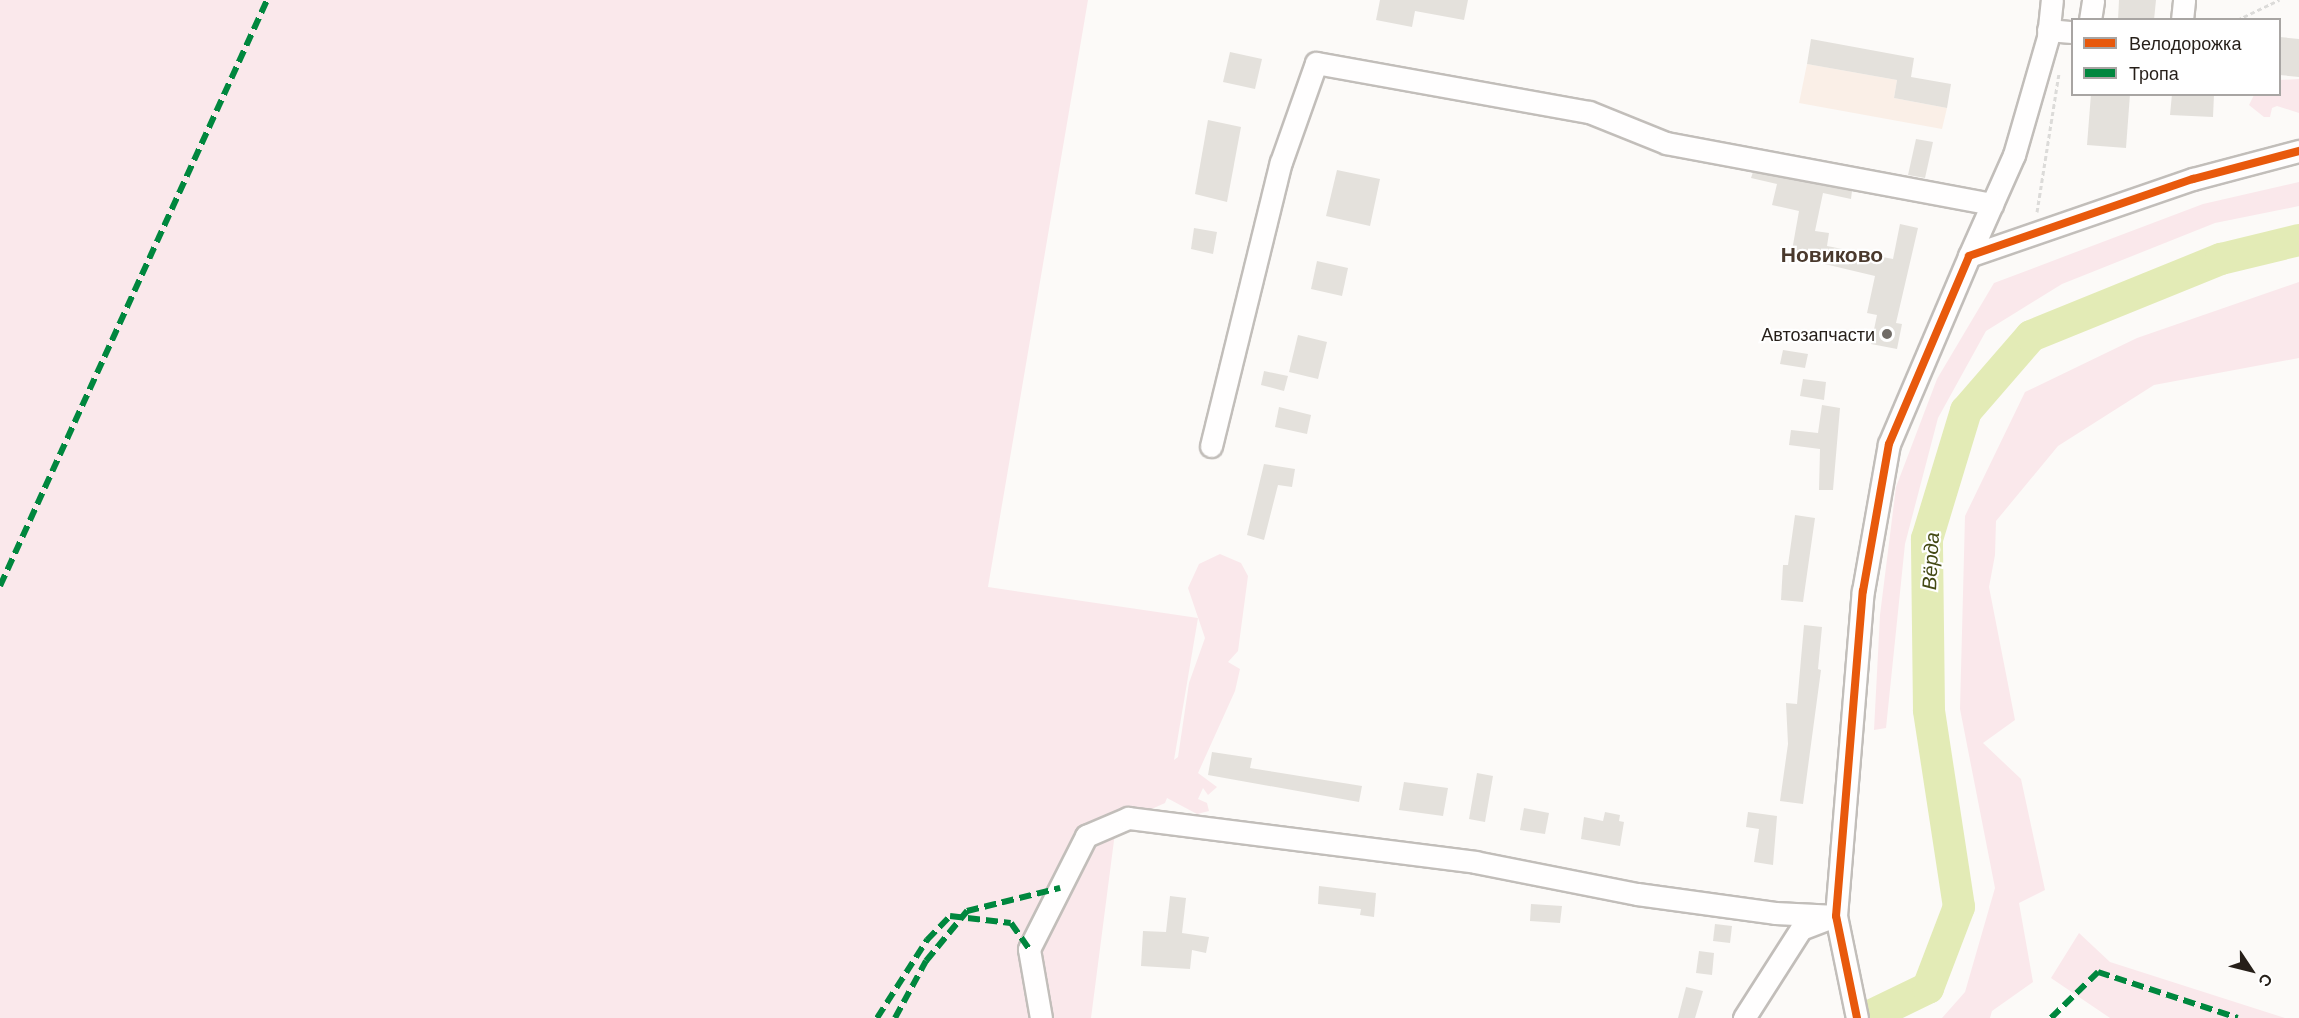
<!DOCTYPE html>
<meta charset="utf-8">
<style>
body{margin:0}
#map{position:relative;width:2299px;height:1018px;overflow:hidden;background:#fcfaf8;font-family:Barlow,sans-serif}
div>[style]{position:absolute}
.built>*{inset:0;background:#faefe7}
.green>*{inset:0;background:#fae8eb}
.river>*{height:32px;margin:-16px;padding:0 16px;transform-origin:16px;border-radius:16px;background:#e3ebb6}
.building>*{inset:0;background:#e4e1dc}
.path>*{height:3px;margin-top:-1.5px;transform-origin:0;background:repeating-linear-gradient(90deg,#dcdbd9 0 4.5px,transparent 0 7.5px)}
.roads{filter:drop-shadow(2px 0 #c2beba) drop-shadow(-2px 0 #c2beba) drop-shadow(0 2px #c2beba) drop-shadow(0 -2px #c2beba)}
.minor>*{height:21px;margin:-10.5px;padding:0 10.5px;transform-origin:10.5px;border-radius:10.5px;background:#fffefe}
.quiet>*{height:6px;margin-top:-3px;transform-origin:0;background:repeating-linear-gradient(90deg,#00873e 0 12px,transparent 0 18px)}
.cycleway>*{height:8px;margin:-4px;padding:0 4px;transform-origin:4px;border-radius:4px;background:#e8590c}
.dots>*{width:16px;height:16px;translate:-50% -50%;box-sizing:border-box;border:3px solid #fff;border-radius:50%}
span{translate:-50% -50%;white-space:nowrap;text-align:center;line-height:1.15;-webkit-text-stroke:4.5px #fff;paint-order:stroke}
.poi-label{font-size:18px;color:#261f19}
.right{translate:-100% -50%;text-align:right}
.water-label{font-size:20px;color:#434913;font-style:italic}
.quarter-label{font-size:21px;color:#4a392d;font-weight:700}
.legend{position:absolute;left:2071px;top:18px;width:210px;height:78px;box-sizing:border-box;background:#fff;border:2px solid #a8a5a3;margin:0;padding:8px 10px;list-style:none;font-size:18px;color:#261f19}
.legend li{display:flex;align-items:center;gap:12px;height:30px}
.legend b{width:30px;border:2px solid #a8a5a3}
.north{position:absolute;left:2221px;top:940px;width:60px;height:60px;-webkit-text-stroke:4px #fff;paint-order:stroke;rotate:125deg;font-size:16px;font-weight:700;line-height:24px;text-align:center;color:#261f19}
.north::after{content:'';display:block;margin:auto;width:21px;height:27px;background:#261f19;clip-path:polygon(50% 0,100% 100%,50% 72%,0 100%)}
</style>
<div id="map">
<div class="built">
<i style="clip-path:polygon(1807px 64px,1897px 80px,1894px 98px,1947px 108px,1942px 129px,1799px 103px)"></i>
</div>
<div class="green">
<i style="clip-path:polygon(0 0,1088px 0,988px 587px,1198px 618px,1174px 760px,1178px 757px,1189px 683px,1205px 638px,1188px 588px,1199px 564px,1220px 554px,1241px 563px,1248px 576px,1238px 651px,1228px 662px,1240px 669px,1235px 691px,1198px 773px,1217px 787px,1208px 795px,1203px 788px,1198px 799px,1207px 803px,1209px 811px,1197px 814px,1167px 798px,1165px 803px,1116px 825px,1091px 1018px,0 1018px)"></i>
<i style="clip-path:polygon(2299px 79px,2299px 113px,2277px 106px,2272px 108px,2270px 117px,2264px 117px,2249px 105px,2254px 95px,2280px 94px,2280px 80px)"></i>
<i style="clip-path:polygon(2299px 182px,2299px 206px,2215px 223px,2062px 284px,1986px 331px,1938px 418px,1905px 544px,1886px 728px,1874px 730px,1880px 615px,1896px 487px,1937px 379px,1994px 283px,2203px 204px)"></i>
<i style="clip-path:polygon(2299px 282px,2299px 358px,2154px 385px,2058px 446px,1996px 521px,1995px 555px,1989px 587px,2015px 720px,1983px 743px,2021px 779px,2045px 890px,2019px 903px,2033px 982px,1992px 1011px,1990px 1018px,1942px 1018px,1965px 992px,1995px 888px,1960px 709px,1965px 516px,2025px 392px,2137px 338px)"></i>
<i style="clip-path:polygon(2079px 933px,2110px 962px,2285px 1018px,2110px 1018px,2051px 978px)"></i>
</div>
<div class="river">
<i style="left:1866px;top:1018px;width:69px;rotate:-25.8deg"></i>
<i style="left:1928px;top:988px;width:87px;rotate:-69.1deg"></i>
<i style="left:1959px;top:907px;width:199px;rotate:-98.7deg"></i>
<i style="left:1929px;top:710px;width:171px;rotate:-90.7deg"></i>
<i style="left:1927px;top:539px;width:134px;rotate:-73.1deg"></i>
<i style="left:1966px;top:411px;width:99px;rotate:-49.1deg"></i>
<i style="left:2031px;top:336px;width:205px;rotate:-22.1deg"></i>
<i style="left:2221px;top:259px;width:80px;rotate:-13.7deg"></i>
</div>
<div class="building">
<i style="clip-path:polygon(1380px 0,1468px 0,1464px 20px,1415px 11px,1412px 27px,1376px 20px)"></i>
<i style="clip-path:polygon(2119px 0,2156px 0,2154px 20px,2118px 20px)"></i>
<i style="clip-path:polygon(2280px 37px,2299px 39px,2299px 77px,2280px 75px)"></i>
<i style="clip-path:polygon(1811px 39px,1914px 58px,1911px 77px,1951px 84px,1947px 108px,1894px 98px,1897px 80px,1807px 64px)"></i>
<i style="clip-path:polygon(1230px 52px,1262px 59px,1255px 89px,1223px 82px)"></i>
<i style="clip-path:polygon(2091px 94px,2130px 94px,2126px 148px,2087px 145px)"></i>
<i style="clip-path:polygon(2172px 94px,2214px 94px,2213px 117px,2170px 115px)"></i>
<i style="clip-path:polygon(1208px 120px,1241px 127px,1227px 202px,1195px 194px)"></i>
<i style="clip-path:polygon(1916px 139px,1933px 142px,1925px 178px,1908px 175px)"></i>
<i style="clip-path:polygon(1337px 170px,1380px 179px,1370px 226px,1326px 216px)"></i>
<i style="clip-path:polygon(1753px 172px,1852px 191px,1851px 199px,1823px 193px,1815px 231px,1829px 233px,1827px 246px,1893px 259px,1900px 224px,1918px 228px,1896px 323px,1902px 324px,1897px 349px,1871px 344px,1877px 315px,1867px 313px,1875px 276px,1791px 256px,1799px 211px,1772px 205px,1777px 184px,1751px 178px)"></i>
<i style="clip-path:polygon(1194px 228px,1217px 232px,1213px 254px,1191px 249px)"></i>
<i style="clip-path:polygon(1317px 261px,1348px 268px,1342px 296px,1311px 289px)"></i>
<i style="clip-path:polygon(1298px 335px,1327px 342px,1318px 379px,1289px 372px)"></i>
<i style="clip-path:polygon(1783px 350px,1808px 354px,1805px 368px,1780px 364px)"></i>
<i style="clip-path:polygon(1264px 371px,1288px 376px,1284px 391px,1261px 385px)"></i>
<i style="clip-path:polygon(1803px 379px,1826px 382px,1824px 400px,1800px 396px)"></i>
<i style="clip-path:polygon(1822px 405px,1840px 408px,1833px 490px,1819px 490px,1820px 449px,1789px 445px,1791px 430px,1818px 433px)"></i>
<i style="clip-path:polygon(1279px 407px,1311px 415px,1307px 434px,1275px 427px)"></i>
<i style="clip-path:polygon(1264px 464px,1295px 469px,1292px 487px,1278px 485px,1264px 540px,1247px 535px)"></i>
<i style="clip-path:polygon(1795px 515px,1815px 518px,1803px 602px,1781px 600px,1783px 565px,1788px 565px)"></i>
<i style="clip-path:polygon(1804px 625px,1822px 627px,1818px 669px,1821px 670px,1803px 804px,1780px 801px,1788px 744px,1786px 703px,1797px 704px)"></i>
<i style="clip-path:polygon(1212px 752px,1252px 758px,1250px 768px,1362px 786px,1359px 802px,1208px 775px)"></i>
<i style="clip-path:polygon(1477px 773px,1493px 776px,1485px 822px,1469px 819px)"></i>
<i style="clip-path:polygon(1404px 782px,1448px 788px,1443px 816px,1399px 810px)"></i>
<i style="clip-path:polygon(1524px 808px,1549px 813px,1545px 834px,1520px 830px)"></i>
<i style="clip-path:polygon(1605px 812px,1620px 815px,1619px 821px,1624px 822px,1620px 846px,1581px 839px,1584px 817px,1603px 821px)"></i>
<i style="clip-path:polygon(1748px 812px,1777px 816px,1773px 865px,1754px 862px,1759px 829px,1746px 827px)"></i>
<i style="clip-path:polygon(1319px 886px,1376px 893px,1374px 917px,1360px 915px,1361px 909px,1318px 904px)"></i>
<i style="clip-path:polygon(1170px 896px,1186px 898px,1182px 933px,1209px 937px,1206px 953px,1192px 950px,1190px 969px,1141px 966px,1143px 931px,1166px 932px)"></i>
<i style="clip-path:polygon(1531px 904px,1562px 906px,1560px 923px,1530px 921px)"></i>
<i style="clip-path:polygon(1715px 924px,1732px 926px,1730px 943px,1713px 941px)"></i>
<i style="clip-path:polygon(1699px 951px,1714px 953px,1712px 975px,1696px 973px)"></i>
<i style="clip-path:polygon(1686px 987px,1703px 991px,1695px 1018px,1678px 1018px)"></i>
</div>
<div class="path">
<i style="left:2237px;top:20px;width:47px;rotate:-25.5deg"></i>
<i style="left:2037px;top:212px;width:141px;rotate:-81deg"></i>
</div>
<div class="roads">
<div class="minor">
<i style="left:2090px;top:20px;width:20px;rotate:-81deg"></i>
<i style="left:2182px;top:20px;width:20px;rotate:-84deg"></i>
<i style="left:2048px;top:30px;width:24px;rotate:5deg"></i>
<i style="left:1969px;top:256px;width:111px;rotate:-66deg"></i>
<i style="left:2014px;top:155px;width:123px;rotate:-73.9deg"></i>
<i style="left:2048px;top:37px;width:37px;rotate:-84deg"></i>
<i style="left:1211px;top:446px;width:292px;rotate:-76.2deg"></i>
<i style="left:1281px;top:162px;width:105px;rotate:-70.5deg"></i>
<i style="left:1316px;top:63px;width:277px;rotate:10.2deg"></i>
<i style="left:1589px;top:112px;width:83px;rotate:21.9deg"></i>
<i style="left:1666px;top:143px;width:332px;rotate:10.6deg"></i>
<i style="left:1041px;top:1018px;width:70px;rotate:-99.9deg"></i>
<i style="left:1029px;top:949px;width:127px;rotate:-63.2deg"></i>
<i style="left:1086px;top:836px;width:46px;rotate:-23.2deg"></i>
<i style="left:1128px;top:818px;width:350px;rotate:7.2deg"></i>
<i style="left:1475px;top:862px;width:165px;rotate:11.2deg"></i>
<i style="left:1637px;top:894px;width:139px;rotate:7.8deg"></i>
<i style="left:1775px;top:913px;width:61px;rotate:2.8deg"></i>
<i style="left:1744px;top:1018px;width:106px;rotate:-57.4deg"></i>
<i style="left:1801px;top:929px;width:28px;rotate:-21deg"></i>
<i style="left:1857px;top:1018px;width:104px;rotate:-101.6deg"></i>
<i style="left:1836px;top:916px;width:326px;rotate:-85.3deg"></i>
<i style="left:1863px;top:591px;width:149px;rotate:-80deg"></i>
<i style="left:1889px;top:444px;width:204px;rotate:-66.9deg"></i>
<i style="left:1969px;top:256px;width:237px;rotate:-19deg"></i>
<i style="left:2193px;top:179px;width:110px;rotate:-14.8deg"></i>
</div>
</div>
<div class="quiet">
<i style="left:0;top:586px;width:644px;rotate:-65.5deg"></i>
<i style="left:877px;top:1018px;width:93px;rotate:-57.3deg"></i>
<i style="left:927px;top:940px;width:33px;rotate:-46deg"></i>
<i style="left:950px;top:916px;width:61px;rotate:6.5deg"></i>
<i style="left:1011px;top:923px;width:32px;rotate:55deg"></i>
<i style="left:895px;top:1018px;width:65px;rotate:-61.5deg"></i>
<i style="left:926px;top:961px;width:65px;rotate:-50.6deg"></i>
<i style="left:967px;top:911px;width:96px;rotate:-13.9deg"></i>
<i style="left:2051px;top:1018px;width:66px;rotate:-44.4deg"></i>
<i style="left:2098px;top:972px;width:147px;rotate:18.2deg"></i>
</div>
<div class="cycleway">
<i style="left:1857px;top:1018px;width:104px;rotate:-101.6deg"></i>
<i style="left:1836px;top:916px;width:326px;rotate:-85.3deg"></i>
<i style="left:1863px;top:591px;width:149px;rotate:-80deg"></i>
<i style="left:1889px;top:444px;width:204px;rotate:-66.9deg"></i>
<i style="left:1969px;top:256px;width:237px;rotate:-19deg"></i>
<i style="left:2193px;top:179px;width:110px;rotate:-14.8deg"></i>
</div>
<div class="dots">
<i style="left:1887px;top:334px;background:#716c67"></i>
</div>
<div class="poi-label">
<span class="right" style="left:1875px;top:334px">Автозапчасти</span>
</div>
<div class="water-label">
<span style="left:1930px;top:561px;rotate:-87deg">Вёрда</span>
</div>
<div class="quarter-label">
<span style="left:1832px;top:254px">Новиково</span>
</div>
<ul class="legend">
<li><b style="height:8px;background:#e8590c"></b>Велодорожка</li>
<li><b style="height:8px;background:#00873e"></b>Тропа</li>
</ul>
<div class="north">С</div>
</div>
